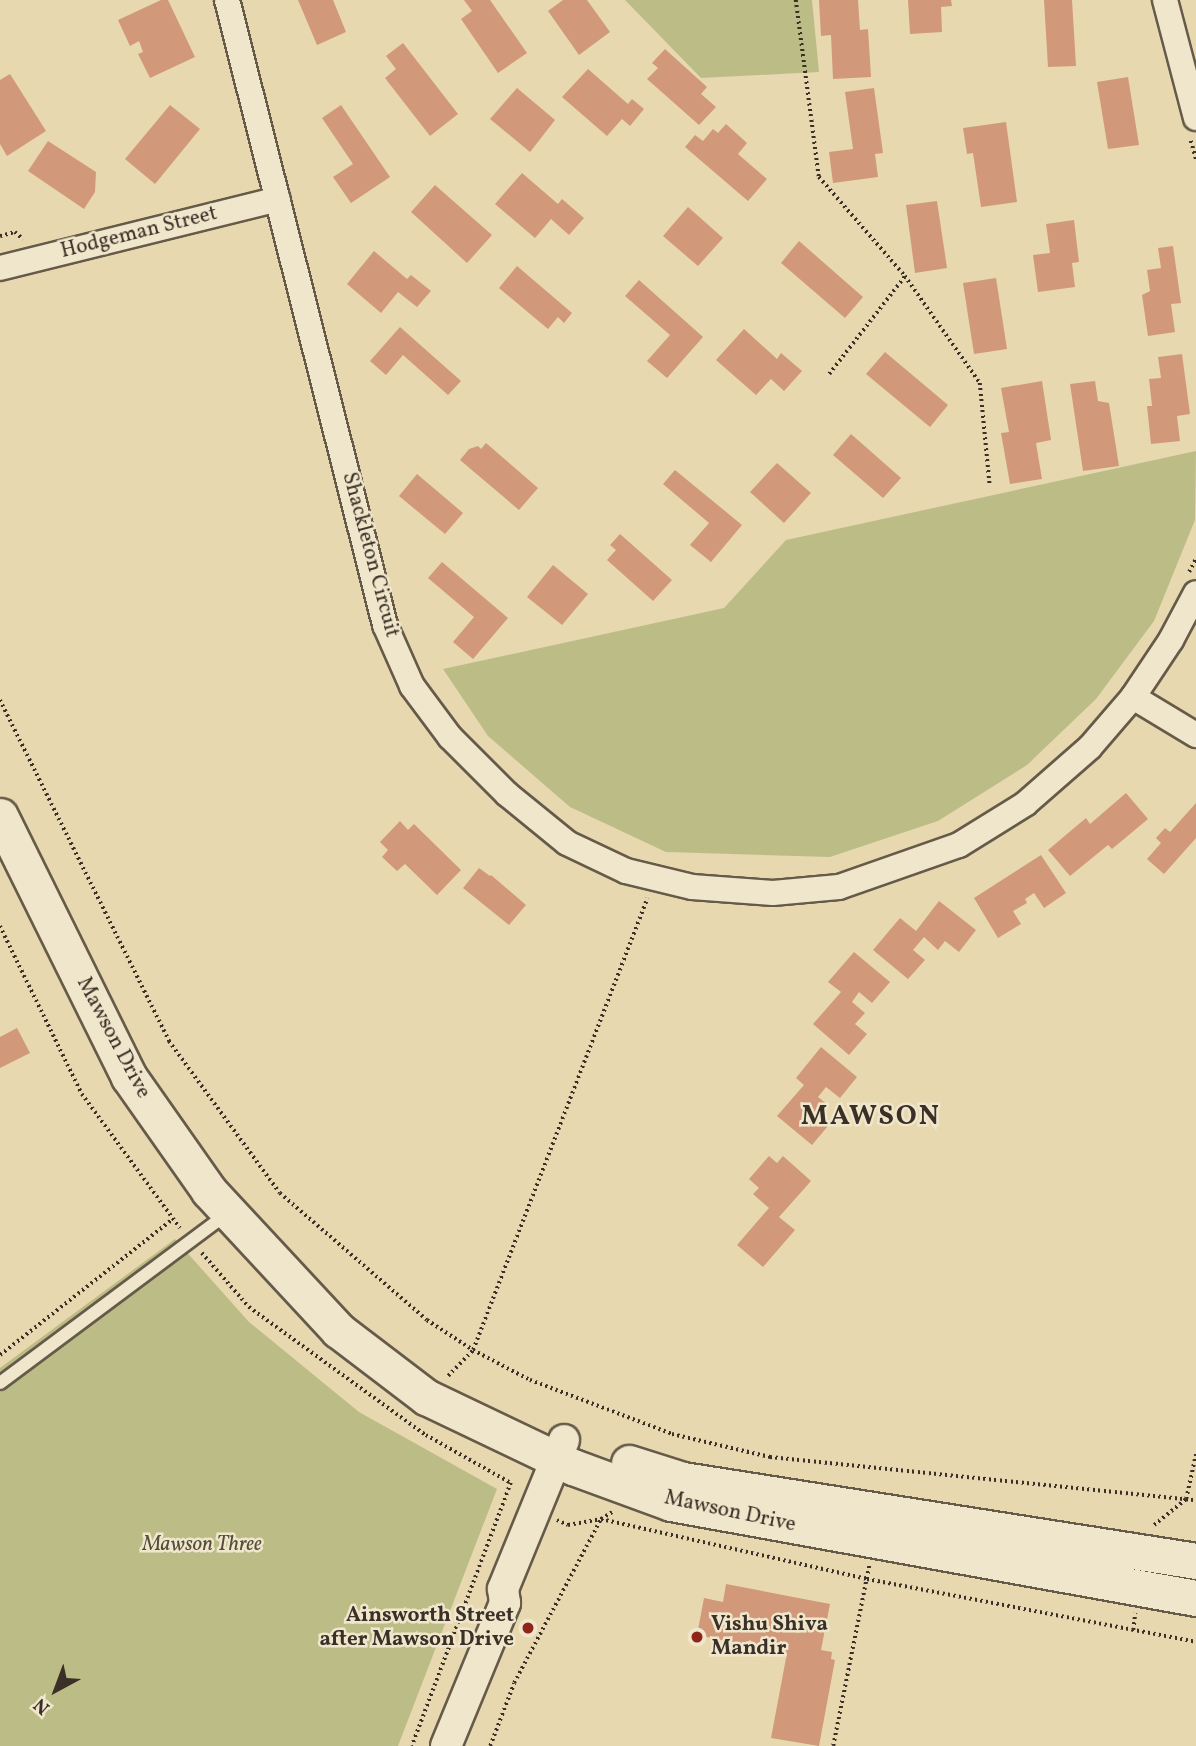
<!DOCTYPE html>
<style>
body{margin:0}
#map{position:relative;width:1196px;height:1746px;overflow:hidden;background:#e7d8af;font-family:Vollkorn,serif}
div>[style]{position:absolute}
.green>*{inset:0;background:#bcbd86}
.building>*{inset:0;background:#d1997a}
.path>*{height:3.5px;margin-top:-1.75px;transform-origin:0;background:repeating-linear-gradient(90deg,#3b3027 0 2px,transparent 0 5.5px)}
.roads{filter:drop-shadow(2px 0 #665a49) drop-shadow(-2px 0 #665a49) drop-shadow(0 2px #665a49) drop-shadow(0 -2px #665a49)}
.service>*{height:12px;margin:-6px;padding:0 6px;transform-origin:6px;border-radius:6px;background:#efe6cb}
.minor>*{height:24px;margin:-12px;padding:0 12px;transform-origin:12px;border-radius:12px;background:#efe6cb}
.tertiary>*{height:30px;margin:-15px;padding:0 15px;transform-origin:15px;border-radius:15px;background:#efe6cb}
.secondary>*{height:35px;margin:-17.5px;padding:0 17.5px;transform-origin:17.5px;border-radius:17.5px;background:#efe6cb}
.dots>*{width:19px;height:19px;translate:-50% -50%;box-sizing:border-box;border:4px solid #efe6cb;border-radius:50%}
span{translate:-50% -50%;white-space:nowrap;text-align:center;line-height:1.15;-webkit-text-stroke:5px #efe6cb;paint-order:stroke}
.street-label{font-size:21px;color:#3b3027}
.park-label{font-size:21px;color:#554c3a;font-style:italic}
.poi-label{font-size:21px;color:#3b3027;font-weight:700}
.right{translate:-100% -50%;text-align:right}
.left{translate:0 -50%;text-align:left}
.district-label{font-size:28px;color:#3b3027;font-weight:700;letter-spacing:2px}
.north{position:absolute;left:21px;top:1655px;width:70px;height:70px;-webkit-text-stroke:5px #efe6cb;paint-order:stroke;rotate:221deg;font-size:19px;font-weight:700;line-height:28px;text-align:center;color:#3b3027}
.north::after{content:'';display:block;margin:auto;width:24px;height:32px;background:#3b3027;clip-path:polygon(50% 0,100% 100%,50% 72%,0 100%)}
</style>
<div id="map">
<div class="green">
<i style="clip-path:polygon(625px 0,812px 0,819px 72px,701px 78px)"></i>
<i style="clip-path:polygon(1196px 451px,1195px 520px,1154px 621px,1096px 699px,1027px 765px,938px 821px,830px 857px,666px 852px,570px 807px,488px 736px,443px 669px,724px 608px,786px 540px)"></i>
<i style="clip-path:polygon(175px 1239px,249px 1322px,359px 1412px,497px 1489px,398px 1746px,0 1746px,0 1368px)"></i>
</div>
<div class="building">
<i style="clip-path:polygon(161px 0,168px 0,195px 57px,150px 78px,138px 54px,143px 52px,139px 41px,130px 46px,118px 20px)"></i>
<i style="clip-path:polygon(298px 0,333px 0,346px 32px,317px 45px)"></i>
<i style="clip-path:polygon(464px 0,490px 0,527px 53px,498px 73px,461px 19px,472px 11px)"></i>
<i style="clip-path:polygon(563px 0,587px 0,610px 32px,579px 55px,548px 11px)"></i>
<i style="clip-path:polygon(819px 0,858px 0,860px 30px,868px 29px,871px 77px,833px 79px,831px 35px,821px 36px)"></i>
<i style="clip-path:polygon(908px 0,951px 0,952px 6px,941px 7px,942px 32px,910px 34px)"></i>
<i style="clip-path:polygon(1044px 0,1072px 0,1076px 66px,1048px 67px)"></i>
<i style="clip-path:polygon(403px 43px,458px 114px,430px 136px,385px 78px,396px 69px,386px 56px)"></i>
<i style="clip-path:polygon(665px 49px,707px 87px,701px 94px,716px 107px,699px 125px,647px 79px,658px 68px,652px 63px)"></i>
<i style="clip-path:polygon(588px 69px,628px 104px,632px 99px,644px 109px,630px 126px,622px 119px,607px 136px,562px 97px)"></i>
<i style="clip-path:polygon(10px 74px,46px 131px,7px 156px,0 144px,0 80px)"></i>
<i style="clip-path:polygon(1128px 77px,1139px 145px,1108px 149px,1097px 82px)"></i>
<i style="clip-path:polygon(517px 88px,555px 120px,530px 152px,490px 119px)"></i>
<i style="clip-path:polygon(874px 88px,883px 153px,875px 154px,878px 177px,833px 183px,829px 152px,853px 149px,845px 92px)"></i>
<i style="clip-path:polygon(170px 105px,200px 129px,155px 184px,125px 159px)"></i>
<i style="clip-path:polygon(341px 105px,390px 177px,351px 203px,333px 177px,353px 164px,322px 118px)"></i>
<i style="clip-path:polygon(1006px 122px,1017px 202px,981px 207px,973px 153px,967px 154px,963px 128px)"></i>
<i style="clip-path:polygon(726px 124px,747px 143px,738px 154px,767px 179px,748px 201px,685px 147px,695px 135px,703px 141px,713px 129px,718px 133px)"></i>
<i style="clip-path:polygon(48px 141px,96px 172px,95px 192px,84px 209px,28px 171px)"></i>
<i style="clip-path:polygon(522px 173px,558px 204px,562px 199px,584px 218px,569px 235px,551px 219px,535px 238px,495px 204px)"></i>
<i style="clip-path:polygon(435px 185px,492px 235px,467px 263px,411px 212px)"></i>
<i style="clip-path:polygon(937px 201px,947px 268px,915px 273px,906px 205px)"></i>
<i style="clip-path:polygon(688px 207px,723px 238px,698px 266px,663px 236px)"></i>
<i style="clip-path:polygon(1074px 220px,1079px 262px,1072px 263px,1075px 287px,1038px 292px,1033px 255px,1050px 253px,1046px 224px)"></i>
<i style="clip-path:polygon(799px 241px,863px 297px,845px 318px,781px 263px)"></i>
<i style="clip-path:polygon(1173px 246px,1181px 303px,1171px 304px,1175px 332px,1148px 336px,1142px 295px,1150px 291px,1147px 270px,1161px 268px,1158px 248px)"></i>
<i style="clip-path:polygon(374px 251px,407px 279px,411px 275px,431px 291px,417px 307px,398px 292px,381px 313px,347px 284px)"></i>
<i style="clip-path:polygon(517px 266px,572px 313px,564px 323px,558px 317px,548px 329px,499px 288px)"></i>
<i style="clip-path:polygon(996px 278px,1007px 349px,974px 354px,963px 283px)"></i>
<i style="clip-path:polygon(639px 280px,703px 337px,667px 378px,647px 361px,670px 335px,625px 296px)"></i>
<i style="clip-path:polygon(400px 327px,461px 381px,448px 395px,403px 355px,386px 375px,370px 361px)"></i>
<i style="clip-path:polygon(744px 329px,777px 359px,781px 353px,802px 371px,784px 391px,771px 379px,756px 395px,716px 360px)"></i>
<i style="clip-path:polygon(885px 352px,948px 405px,930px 427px,866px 374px)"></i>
<i style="clip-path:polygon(1182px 354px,1190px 414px,1177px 416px,1180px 441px,1151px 444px,1147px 406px,1152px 406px,1149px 379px,1161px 378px,1158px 357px)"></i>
<i style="clip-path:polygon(1042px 381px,1051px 440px,1036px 443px,1042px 479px,1010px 484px,1001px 433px,1009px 432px,1001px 388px)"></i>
<i style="clip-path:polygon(1095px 381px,1098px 401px,1109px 403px,1119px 466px,1083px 471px,1070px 384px)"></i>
<i style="clip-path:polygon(851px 434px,901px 478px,883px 498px,833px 455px)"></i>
<i style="clip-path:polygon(486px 443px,538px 488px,519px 510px,460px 460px,469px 449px,478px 446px,481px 449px)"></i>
<i style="clip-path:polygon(777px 463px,811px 493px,784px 523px,750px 492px)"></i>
<i style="clip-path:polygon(675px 470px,742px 525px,711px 562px,690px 545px,709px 523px,663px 484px)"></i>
<i style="clip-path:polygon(417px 474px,463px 513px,445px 534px,399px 496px)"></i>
<i style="clip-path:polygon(620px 534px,672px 580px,653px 601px,607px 560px,616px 550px,610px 545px)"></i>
<i style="clip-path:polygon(442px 562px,508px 618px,473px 659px,453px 642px,474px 617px,428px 578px)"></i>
<i style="clip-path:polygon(553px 565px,588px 594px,562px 625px,527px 597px)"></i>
<i style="clip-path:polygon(1126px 793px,1148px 819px,1112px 849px,1108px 845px,1070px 876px,1048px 850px,1086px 818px,1090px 824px)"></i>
<i style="clip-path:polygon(1196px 803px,1196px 838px,1164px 874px,1147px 859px,1161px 843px,1156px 838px,1165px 828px,1170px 832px)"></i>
<i style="clip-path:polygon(400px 821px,408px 830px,414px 824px,461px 870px,437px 895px,405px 864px,397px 871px,382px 857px,388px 850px,380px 842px)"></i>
<i style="clip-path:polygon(1041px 855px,1066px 893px,1044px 908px,1034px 893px,1025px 899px,1027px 903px,1013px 911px,1021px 924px,998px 938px,974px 898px)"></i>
<i style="clip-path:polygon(479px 868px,490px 876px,491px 875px,526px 905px,509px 925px,463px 888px)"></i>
<i style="clip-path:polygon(939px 901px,976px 930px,959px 952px,945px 941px,938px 950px,924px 937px,913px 950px,925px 960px,908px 979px,873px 950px,900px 918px,916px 931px)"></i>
<i style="clip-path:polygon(854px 952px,890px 982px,872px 1003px,859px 992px,852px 1002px,865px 1013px,855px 1024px,867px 1034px,849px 1055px,813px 1024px,841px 992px,828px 982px)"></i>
<i style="clip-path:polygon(17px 1028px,30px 1053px,0 1068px,0 1037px)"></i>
<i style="clip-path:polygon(821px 1047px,857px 1077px,840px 1098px,826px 1087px,818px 1097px,828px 1105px,817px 1118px,828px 1126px,812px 1145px,777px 1116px,804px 1085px,796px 1078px)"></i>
<i style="clip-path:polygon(769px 1156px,777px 1163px,783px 1156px,811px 1181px,779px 1217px,795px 1230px,763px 1267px,737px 1245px,769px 1208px,753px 1194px,759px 1188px,749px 1179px)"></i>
<i style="clip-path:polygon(726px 1584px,830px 1604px,821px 1650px,832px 1652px,831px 1659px,835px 1660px,819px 1746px,771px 1738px,787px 1653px,697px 1635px,704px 1598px,723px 1602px)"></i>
</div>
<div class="path">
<i style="left:796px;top:0;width:178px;rotate:82.6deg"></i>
<i style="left:819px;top:177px;width:131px;rotate:49deg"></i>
<i style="left:1191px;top:141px;width:19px;rotate:74deg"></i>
<i style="left:0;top:236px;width:16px;rotate:-15deg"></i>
<i style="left:15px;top:232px;width:11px;rotate:41deg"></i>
<i style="left:829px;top:374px;width:124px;rotate:-52.2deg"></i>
<i style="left:905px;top:276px;width:131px;rotate:55deg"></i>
<i style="left:980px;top:383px;width:104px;rotate:84.5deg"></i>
<i style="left:1189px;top:572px;width:16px;rotate:-63deg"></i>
<i style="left:0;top:700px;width:381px;rotate:63.6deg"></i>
<i style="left:169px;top:1041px;width:188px;rotate:53.9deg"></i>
<i style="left:280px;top:1193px;width:194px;rotate:40.8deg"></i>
<i style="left:427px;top:1320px;width:55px;rotate:33.1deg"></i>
<i style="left:473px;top:1350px;width:64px;rotate:27.8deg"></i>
<i style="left:530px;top:1380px;width:152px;rotate:20.8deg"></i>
<i style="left:672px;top:1434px;width:101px;rotate:13.2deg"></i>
<i style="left:770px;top:1457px;width:428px;rotate:5.8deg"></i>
<i style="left:0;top:926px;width:187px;rotate:64deg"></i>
<i style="left:82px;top:1094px;width:166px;rotate:53.8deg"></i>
<i style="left:202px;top:1253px;width:72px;rotate:49deg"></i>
<i style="left:249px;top:1307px;width:218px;rotate:35.9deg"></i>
<i style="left:426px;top:1435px;width:98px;rotate:29.5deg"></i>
<i style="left:511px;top:1483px;width:281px;rotate:110.6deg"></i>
<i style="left:0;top:1355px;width:220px;rotate:-38.2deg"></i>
<i style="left:448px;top:1376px;width:36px;rotate:-46deg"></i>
<i style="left:473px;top:1350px;width:484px;rotate:-68.9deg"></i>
<i style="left:557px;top:1520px;width:12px;rotate:24deg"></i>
<i style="left:568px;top:1525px;width:34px;rotate:-10deg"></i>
<i style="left:601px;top:1519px;width:273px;rotate:12.7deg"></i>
<i style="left:867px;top:1579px;width:335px;rotate:10.8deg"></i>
<i style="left:1154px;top:1525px;width:41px;rotate:-39.1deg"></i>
<i style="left:1186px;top:1499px;width:47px;rotate:-77.7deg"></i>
<i style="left:1133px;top:1630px;width:17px;rotate:-83deg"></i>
<i style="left:490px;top:1746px;width:67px;rotate:-69.1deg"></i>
<i style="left:514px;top:1683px;width:186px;rotate:-62.1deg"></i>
<i style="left:601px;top:1519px;width:13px;rotate:-32deg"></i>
<i style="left:833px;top:1746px;width:184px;rotate:-78.7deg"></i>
</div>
<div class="roads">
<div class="service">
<i style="left:0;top:1383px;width:283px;rotate:-36.7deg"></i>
</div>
<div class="minor">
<i style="left:227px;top:0;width:645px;rotate:75.81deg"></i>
<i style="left:385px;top:625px;width:67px;rotate:66.1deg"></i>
<i style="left:412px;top:686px;width:64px;rotate:53.3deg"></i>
<i style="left:450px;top:737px;width:81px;rotate:45deg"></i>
<i style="left:507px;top:794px;width:77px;rotate:39.2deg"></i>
<i style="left:567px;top:843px;width:65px;rotate:25.4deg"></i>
<i style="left:626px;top:871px;width:68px;rotate:13.6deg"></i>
<i style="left:692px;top:887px;width:81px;rotate:4.2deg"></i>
<i style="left:773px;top:893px;width:66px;rotate:-5.2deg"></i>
<i style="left:839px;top:887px;width:127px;rotate:-19.3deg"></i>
<i style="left:959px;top:845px;width:78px;rotate:-31.8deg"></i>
<i style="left:1025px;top:804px;width:86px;rotate:-41.2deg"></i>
<i style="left:1090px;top:747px;width:66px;rotate:-49.3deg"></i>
<i style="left:1133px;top:697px;width:69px;rotate:-56.3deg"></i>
<i style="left:1171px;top:640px;width:53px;rotate:-62deg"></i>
<i style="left:1165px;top:0;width:122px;rotate:75.3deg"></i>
<i style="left:0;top:268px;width:286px;rotate:-13.9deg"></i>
<i style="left:1133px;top:697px;width:74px;rotate:31.1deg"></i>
</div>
<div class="tertiary">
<i style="left:446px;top:1746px;width:155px;rotate:-67.6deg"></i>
<i style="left:505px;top:1603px;width:14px;rotate:-98deg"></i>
<i style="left:503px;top:1589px;width:161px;rotate:-67.7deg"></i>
</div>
<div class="secondary">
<i style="left:0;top:816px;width:291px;rotate:63.7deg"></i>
<i style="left:129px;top:1077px;width:139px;rotate:54.9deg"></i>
<i style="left:209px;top:1191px;width:190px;rotate:47.1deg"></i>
<i style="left:338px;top:1330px;width:111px;rotate:37.3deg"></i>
<i style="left:426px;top:1397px;width:163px;rotate:25.5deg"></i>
<i style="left:573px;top:1467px;width:104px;rotate:20.2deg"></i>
<i style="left:671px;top:1503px;width:534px;rotate:10.26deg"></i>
<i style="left:629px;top:1463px;width:57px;rotate:17.5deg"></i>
<i style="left:683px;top:1480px;width:519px;rotate:8.97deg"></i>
</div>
</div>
<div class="dots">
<i style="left:528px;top:1628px;background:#8f2418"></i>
<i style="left:697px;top:1637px;background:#8f2418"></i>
</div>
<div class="street-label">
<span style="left:139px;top:233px;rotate:-14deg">Hodgeman Street</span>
<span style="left:370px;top:555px;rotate:75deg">Shackleton Circuit</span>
<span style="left:113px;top:1038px;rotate:62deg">Mawson Drive</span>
<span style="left:730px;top:1512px;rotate:12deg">Mawson Drive</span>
</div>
<div class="park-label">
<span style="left:202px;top:1545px">Mawson Three</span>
</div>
<div class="poi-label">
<span class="right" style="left:514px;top:1628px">Ainsworth Street<br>after Mawson Drive</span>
<span class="left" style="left:711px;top:1637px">Vishu Shiva<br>Mandir</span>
</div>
<div class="district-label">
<span style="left:871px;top:1117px">MAWSON</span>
</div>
<div class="north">N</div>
</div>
